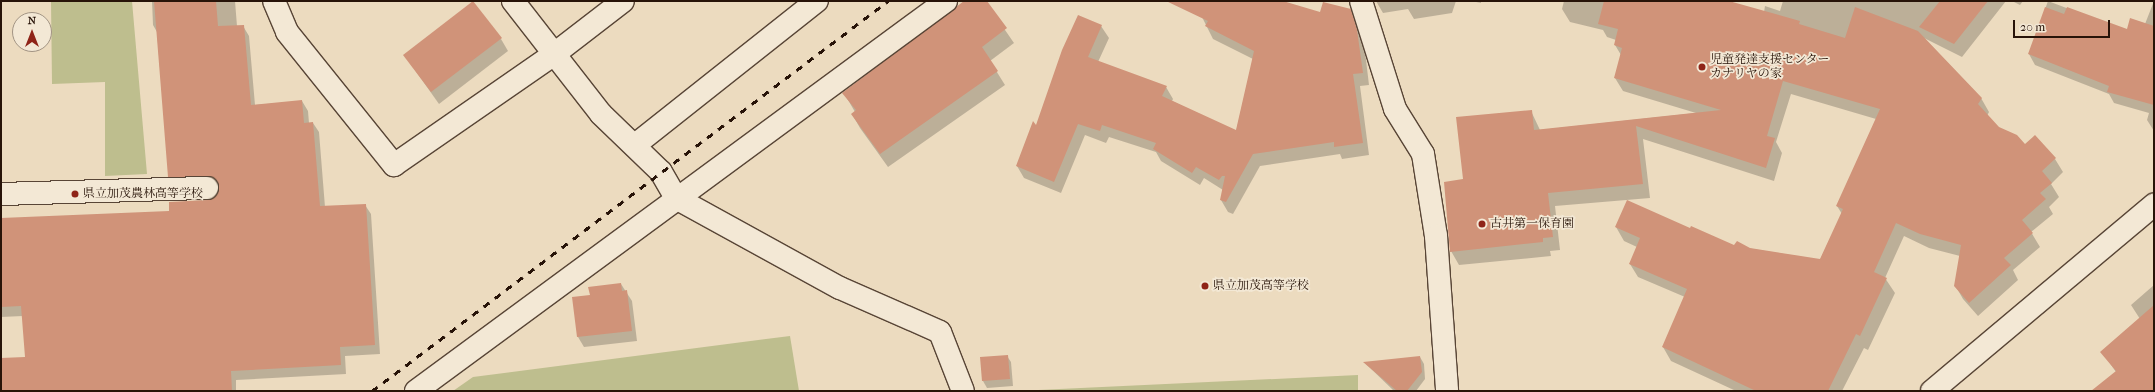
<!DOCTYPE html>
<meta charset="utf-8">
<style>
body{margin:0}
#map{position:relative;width:2155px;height:392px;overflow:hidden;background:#ecdbbf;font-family:"IM FELL French Canon","Noto Serif JP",serif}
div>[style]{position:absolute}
.green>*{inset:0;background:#bebe8e}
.shadow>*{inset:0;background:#0003}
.building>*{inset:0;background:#d09379}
.roads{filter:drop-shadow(1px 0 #584536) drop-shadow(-1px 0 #584536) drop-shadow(0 1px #584536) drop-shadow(0 -1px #584536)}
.street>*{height:22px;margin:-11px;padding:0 11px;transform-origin:11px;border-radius:11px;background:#f3e8d5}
.secondary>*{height:22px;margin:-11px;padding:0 11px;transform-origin:11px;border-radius:11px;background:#f3e8d5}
.rail>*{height:3px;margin-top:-1.5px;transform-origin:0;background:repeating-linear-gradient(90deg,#271308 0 7px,transparent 0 14px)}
.dots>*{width:11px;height:11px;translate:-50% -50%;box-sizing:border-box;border:2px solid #f3e8d5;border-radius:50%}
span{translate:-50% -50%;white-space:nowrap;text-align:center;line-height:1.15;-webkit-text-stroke:3.5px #f3e8d5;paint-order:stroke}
.poi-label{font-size:12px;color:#271308}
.left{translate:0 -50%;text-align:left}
.frame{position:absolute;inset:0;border:2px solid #271308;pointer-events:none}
.north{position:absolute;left:12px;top:12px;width:40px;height:40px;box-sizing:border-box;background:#f3e8d5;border:1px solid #a19383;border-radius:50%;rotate:0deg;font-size:11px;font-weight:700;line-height:16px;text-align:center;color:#271308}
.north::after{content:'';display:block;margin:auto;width:14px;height:18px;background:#8f2418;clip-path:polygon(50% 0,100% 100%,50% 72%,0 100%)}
.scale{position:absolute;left:2013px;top:20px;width:97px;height:18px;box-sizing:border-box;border:2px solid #271308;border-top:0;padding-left:5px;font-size:12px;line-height:14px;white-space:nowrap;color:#271308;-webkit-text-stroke:3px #f3e8d5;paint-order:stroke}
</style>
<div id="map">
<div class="green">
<i style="clip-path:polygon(51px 1px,132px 1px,147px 174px,105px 176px,105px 82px,52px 84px)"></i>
<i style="clip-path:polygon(790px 336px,799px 391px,453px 391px,473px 377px)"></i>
<i style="clip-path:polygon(1358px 375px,1358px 391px,1017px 391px)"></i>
</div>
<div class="shadow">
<i style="clip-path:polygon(152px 1px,235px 1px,237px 26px,243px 26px,249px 36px,255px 105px,302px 101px,308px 111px,309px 123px,313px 123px,319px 132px,325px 207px,365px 205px,371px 214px,380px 354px,345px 356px,346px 374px,236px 380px,236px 391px,1px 391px,1px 359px,26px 358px,23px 316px,1px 317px,1px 219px,170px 212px,170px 203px,215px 199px,220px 188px,174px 186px,169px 176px,157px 32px,153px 25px)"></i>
<i style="clip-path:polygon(977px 1px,985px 1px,1014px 43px,990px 61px,1005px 85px,888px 167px,860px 128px,852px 114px,855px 112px,844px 93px)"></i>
<i style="clip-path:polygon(1206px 1px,1279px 1px,1320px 14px,1350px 10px,1364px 43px,1369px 85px,1360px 86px,1369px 155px,1342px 159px,1340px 154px,1260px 166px,1233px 214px,1228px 212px,1221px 200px,1223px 190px,1204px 178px,1200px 185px,1161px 161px,1156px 152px,1109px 137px,1106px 143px,1085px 135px,1061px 193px,1024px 178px,1017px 166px,1036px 127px,1101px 26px,1109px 38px,1098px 62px,1166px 87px,1173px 99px,1172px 101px,1236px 132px,1253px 59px,1213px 39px,1200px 13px)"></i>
<i style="clip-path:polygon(1376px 1px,1456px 1px,1452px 13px,1414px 19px,1408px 9px,1383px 13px)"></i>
<i style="clip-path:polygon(1471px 1px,1481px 1px,1481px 3px)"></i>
<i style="clip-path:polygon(1564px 1px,1725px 1px,1764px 12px,1765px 6px,1780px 11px,1783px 1px,2006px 1px,1962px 57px,1924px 38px,1981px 98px,1989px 112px,1987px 116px,1998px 128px,2025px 145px,2055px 159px,2063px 172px,2051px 184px,2059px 197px,2049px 207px,2053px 214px,2031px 232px,2040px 247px,2013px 270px,2018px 280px,1978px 316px,1963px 299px,1955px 285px,1960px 256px,1929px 248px,1904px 236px,1885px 278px,1895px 293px,1868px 350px,1864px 348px,1842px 391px,1736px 391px,1671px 361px,1663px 347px,1685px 297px,1638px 277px,1630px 264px,1637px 247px,1624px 241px,1616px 227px,1690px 230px,1735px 246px,1820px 260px,1842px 214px,1837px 206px,1876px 119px,1791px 94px,1776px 142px,1782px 153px,1774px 181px,1643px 139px,1650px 198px,1555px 206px,1560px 250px,1550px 251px,1551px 256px,1459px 265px,1451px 251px,1464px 180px,1531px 111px,1540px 130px,1696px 113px,1623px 91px,1615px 78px,1621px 55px,1615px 45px,1616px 40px,1607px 37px,1603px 30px,1570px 22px,1562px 9px)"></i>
<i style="clip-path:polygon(2012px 1px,2023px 1px,2020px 5px)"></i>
<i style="clip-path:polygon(2048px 1px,2127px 31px,2145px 24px,2154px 1px,2154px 131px,2147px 120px,2149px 113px,2114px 103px,2109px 94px,2035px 65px,2029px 54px)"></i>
<i style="clip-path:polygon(501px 39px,508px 51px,439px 104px,405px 56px)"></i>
<i style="clip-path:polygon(621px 284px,632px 301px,637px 341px,584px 347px,578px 337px,591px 295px)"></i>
<i style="clip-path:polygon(2154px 285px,2154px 391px,2093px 391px,2116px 372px,2102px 352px,2140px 319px,2131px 305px)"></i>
<i style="clip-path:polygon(1007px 356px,1011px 362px,1013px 386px,987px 388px,983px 381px,981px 358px)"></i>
<i style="clip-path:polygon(1420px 357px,1424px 364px,1425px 379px,1416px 391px,1394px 391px,1365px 363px)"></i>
</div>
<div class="building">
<i style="clip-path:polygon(154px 1px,216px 1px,218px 26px,244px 25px,251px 105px,302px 100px,304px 123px,313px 122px,320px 206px,366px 204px,375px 345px,340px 347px,341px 365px,231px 371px,232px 391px,1px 391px,1px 358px,25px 357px,21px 306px,1px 307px,1px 218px,169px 211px,169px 202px,208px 200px,218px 194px,218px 182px,213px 177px,168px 177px)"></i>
<i style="clip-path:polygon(473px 1px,502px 38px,431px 92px,403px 55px)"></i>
<i style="clip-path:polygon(964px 1px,987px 1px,1007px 28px,982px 47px,998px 71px,880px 154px,851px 114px,856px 110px,842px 93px)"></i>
<i style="clip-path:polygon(1166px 1px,1283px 1px,1320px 12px,1323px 2px,1351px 9px,1357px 30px,1363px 73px,1353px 74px,1363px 143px,1334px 147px,1334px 142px,1253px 154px,1226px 202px,1220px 200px,1225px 176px,1222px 176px,1219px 180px,1196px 167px,1192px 173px,1153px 149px,1156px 143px,1102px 125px,1100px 131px,1078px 124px,1054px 182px,1016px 166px,1033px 121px,1036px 125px,1062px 50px,1078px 15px,1102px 25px,1088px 57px,1167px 86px,1162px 96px,1236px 130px,1254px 51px,1205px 26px,1208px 21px)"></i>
<i style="clip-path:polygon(1604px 1px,1729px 1px,1800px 21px,1799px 24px,1845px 38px,1855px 7px,1918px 31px,1982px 98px,1978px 104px,1999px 127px,2017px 135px,2025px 144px,2035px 135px,2056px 158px,2042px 171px,2052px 183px,2040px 193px,2046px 199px,2022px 220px,2033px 233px,2004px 258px,2011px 265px,1969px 303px,1954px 286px,1961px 245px,1920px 234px,1896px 223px,1874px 272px,1887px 278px,1860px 336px,1856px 334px,1828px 391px,1756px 391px,1662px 347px,1687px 289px,1629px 264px,1640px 238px,1615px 227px,1627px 200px,1690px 228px,1691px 226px,1734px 245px,1737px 241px,1750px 248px,1820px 259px,1843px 209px,1836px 206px,1880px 109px,1783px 81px,1767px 136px,1775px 138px,1766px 168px,1636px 126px,1643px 184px,1548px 193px,1553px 237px,1543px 238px,1543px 242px,1450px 252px,1444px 182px,1463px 179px,1456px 117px,1532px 110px,1534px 130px,1721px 110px,1614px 78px,1622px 48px,1614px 45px,1618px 29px,1598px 24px)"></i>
<i style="clip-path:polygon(1940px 1px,1988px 1px,1954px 44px,1919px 27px)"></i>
<i style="clip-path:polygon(2045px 7px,2064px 14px,2067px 7px,2127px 29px,2130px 18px,2154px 26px,2154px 105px,2107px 92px,2109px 86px,2028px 54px)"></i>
<i style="clip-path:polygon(621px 283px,622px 291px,627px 290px,632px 331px,577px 337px,572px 297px,590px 295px,588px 287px)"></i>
<i style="clip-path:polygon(2154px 305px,2154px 391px,2091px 391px,2116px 371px,2100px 352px)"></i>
<i style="clip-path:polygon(1008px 355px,1010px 379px,982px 381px,980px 357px)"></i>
<i style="clip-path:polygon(1420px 356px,1422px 372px,1407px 391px,1397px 391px,1363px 362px)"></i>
</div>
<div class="roads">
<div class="street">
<i style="left:274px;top:1px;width:34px;rotate:67deg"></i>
<i style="left:287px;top:32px;width:171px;rotate:51.2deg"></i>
<i style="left:394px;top:165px;width:193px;rotate:-34.7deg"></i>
<i style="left:553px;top:55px;width:88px;rotate:-37.6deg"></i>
<i style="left:513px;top:1px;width:143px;rotate:52.1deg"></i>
<i style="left:601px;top:114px;width:83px;rotate:44deg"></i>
<i style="left:661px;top:172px;width:30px;rotate:60deg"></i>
<i style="left:676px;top:198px;width:187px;rotate:28.8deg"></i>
<i style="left:840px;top:288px;width:109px;rotate:23.7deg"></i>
<i style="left:940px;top:332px;width:63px;rotate:68.7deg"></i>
<i style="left:1361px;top:1px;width:113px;rotate:72.5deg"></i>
<i style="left:1395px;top:109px;width:53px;rotate:58.1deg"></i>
<i style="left:1423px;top:154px;width:83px;rotate:81deg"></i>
<i style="left:1436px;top:236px;width:155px;rotate:85.9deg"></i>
<i style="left:635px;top:145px;width:232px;rotate:-38.4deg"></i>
<i style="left:1px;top:194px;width:206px;rotate:-1.7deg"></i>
<i style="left:416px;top:391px;width:658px;rotate:-36.35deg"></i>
</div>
<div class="secondary">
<i style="left:1932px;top:391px;width:290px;rotate:-40deg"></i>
</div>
</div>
<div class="rail">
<i style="left:372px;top:391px;width:647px;rotate:-37.08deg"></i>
</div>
<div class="dots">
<i style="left:1702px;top:67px;background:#8f2418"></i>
<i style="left:75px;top:194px;background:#8f2418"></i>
<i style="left:1482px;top:224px;background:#8f2418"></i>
<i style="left:1205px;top:286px;background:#8f2418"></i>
</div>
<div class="poi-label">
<span class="left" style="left:1710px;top:67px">児童発達支援センター<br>カナリヤの家</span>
<span class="left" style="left:83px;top:194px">県立加茂農林高等学校</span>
<span class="left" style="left:1490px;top:224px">古井第一保育園</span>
<span class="left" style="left:1213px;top:286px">県立加茂高等学校</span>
</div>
<div class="frame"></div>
<div class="north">N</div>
<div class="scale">20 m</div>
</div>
